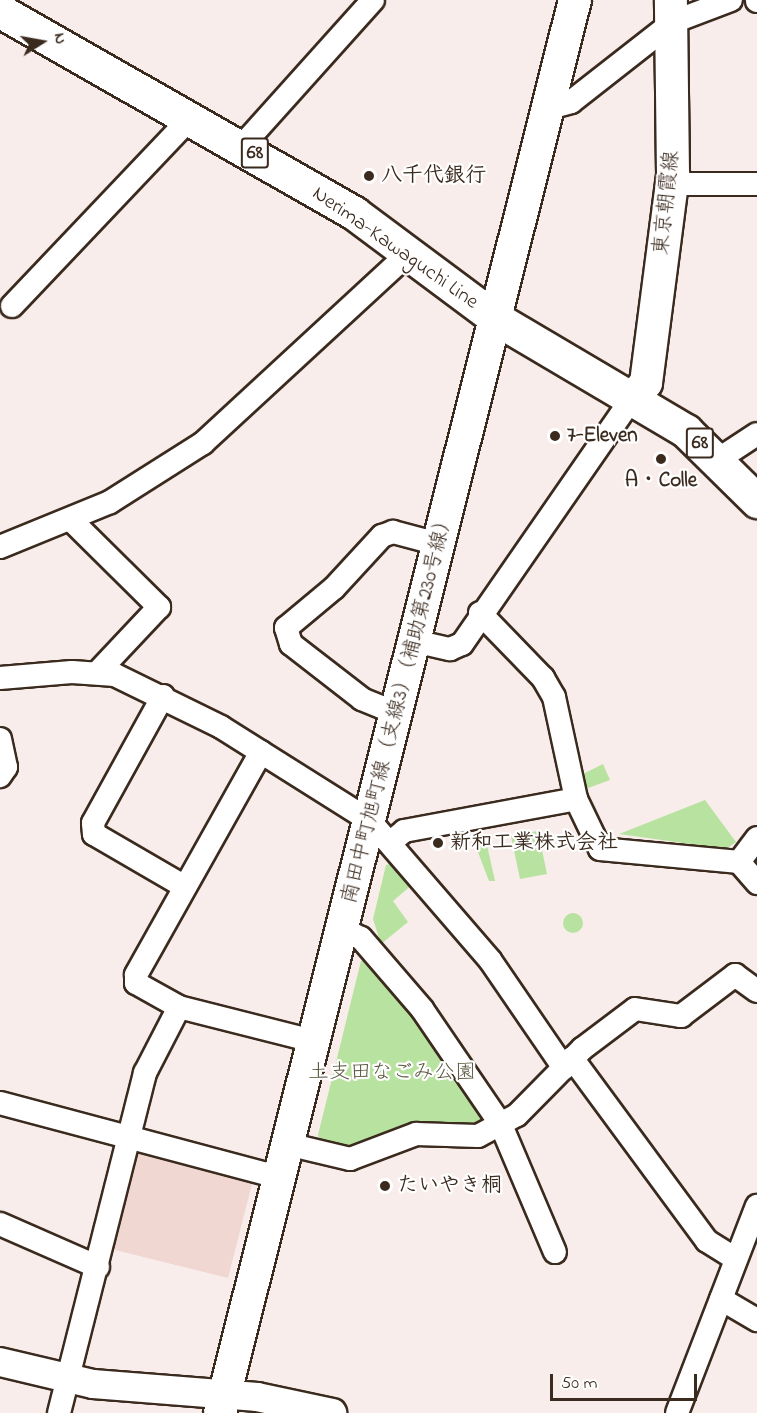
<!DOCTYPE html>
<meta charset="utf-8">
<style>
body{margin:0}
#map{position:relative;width:757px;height:1413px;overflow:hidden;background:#f8edea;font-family:"Indie Flower","Klee One",sans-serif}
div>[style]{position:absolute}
.built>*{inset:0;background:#f0d7d1}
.green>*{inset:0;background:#b8e29f}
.round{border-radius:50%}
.roads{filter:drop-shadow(2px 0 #3b2a1e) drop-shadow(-2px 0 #3b2a1e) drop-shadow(0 2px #3b2a1e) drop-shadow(0 -2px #3b2a1e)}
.minor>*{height:22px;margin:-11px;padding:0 11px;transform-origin:11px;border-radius:11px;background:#fff}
.tertiary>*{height:28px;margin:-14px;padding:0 14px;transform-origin:14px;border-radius:14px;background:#fff}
.secondary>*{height:32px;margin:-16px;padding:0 16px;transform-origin:16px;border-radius:16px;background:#fff}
.primary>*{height:33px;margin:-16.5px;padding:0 16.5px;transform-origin:16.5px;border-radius:16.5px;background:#fff}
.dots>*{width:16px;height:16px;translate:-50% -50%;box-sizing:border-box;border:3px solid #fff;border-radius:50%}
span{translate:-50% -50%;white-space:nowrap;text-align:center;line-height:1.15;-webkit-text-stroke:4.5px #fff;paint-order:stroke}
.shield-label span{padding:2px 4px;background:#fff;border:2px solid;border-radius:4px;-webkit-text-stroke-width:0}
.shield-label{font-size:20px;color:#3b2a1e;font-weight:700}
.poi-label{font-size:21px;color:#3b2a1e;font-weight:700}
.left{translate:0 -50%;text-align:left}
.street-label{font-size:21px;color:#3b2a1e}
.park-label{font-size:21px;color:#5a583e}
.north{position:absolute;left:12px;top:12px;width:60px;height:60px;-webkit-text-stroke:4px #fff;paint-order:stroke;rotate:79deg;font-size:16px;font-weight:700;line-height:24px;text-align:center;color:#3b2a1e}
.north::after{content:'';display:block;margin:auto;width:21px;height:27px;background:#3b2a1e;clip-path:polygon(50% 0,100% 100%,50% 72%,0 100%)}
.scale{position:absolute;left:550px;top:1374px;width:147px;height:27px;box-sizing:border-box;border:3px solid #3b2a1e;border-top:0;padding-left:8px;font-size:18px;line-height:21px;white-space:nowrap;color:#3b2a1e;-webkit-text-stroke:4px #fff;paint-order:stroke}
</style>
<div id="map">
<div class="built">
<i style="clip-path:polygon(143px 1151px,246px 1174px,252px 1184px,228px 1278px,111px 1249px,134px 1155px)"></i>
</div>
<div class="green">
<i style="clip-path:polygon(603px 764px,610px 780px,580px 791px,577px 777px)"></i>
<i style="clip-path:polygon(705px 800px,736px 842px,726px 849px,619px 834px)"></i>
<i style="clip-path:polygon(538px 831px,547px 874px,520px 879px,511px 836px)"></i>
<i style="clip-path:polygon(485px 836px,495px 881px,489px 881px,474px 842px)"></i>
<i style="clip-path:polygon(397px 863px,413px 884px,393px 901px,408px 922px,381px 944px,373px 919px,386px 865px)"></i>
<i class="round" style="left:563px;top:913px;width:20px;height:20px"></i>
<i style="clip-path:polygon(372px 960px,488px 1115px,484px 1126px,354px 1149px,321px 1144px,318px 1135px,361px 961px)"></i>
</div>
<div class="roads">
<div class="minor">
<i style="left:757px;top:0;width:1px;rotate:90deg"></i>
<i style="left:549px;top:108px;width:23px;rotate:-15deg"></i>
<i style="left:571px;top:102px;width:130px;rotate:-38.1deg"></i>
<i style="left:673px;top:22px;width:62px;rotate:-20.8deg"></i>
<i style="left:242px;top:146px;width:196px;rotate:-48.1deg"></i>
<i style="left:672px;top:184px;width:85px"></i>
<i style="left:12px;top:306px;width:262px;rotate:-46.5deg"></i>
<i style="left:719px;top:459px;width:45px;rotate:-33.3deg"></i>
<i style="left:71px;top:520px;width:124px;rotate:44.7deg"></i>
<i style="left:159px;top:607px;width:91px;rotate:133.2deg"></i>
<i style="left:0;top:547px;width:119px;rotate:-22.2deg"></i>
<i style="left:110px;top:502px;width:110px;rotate:-32.4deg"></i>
<i style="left:203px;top:443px;width:279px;rotate:-42.7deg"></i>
<i style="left:480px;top:613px;width:91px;rotate:45.9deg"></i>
<i style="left:543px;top:678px;width:22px;rotate:60deg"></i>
<i style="left:554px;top:697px;width:104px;rotate:77.8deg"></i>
<i style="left:576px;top:799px;width:55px;rotate:64.4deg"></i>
<i style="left:600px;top:849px;width:140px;rotate:5.3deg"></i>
<i style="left:739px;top:862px;width:30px;rotate:-53deg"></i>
<i style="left:414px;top:641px;width:37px;rotate:13deg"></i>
<i style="left:450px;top:649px;width:13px;rotate:-23deg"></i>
<i style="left:462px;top:644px;width:297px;rotate:-55.3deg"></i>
<i style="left:0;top:678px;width:72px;rotate:-4.8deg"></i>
<i style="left:72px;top:672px;width:43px;rotate:4deg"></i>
<i style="left:115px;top:675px;width:118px;rotate:26.1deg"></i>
<i style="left:221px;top:727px;width:176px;rotate:32.2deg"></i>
<i style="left:370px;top:821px;width:184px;rotate:49.2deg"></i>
<i style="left:490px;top:960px;width:131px;rotate:55.6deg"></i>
<i style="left:163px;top:696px;width:145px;rotate:118.9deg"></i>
<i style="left:93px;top:823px;width:11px;rotate:85deg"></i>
<i style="left:94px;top:834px;width:105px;rotate:30.2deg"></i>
<i style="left:396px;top:713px;width:37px;rotate:-158deg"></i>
<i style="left:362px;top:699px;width:90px;rotate:-142.2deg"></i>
<i style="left:291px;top:644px;width:17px;rotate:-107deg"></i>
<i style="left:286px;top:628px;width:62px;rotate:-39.8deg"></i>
<i style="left:334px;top:588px;width:71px;rotate:-47.3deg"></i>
<i style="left:382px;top:536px;width:12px;rotate:-20deg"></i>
<i style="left:393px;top:532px;width:47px;rotate:14.9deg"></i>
<i style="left:0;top:739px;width:29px;rotate:78deg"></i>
<i style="left:6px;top:767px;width:11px;rotate:124deg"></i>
<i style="left:261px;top:752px;width:256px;rotate:119.3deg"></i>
<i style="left:136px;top:975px;width:8px;rotate:90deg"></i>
<i style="left:136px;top:983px;width:49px;rotate:29.2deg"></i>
<i style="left:179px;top:1007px;width:138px;rotate:14.2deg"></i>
<i style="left:391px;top:842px;width:17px;rotate:-40deg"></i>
<i style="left:404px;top:831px;width:175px;rotate:-10.5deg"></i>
<i style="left:739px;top:862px;width:28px;rotate:49deg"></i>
<i style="left:343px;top:929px;width:20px;rotate:27deg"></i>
<i style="left:361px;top:938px;width:94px;rotate:49.3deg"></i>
<i style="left:422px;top:1009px;width:140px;rotate:55.7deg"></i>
<i style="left:501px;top:1125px;width:138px;rotate:67deg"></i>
<i style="left:572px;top:1058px;width:227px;rotate:53.6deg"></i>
<i style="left:707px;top:1241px;width:34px;rotate:32deg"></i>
<i style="left:0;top:1103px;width:289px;rotate:14.9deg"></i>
<i style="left:287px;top:1144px;width:65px;rotate:13.4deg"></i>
<i style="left:350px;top:1159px;width:71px;rotate:-20.7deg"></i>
<i style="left:416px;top:1134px;width:62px;rotate:1.8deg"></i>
<i style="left:478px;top:1136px;width:44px;rotate:-28.3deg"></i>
<i style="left:517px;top:1115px;width:93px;rotate:-45.4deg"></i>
<i style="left:582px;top:1049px;width:66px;rotate:-37deg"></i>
<i style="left:635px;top:1009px;width:47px;rotate:8.7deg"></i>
<i style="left:681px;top:1016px;width:68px;rotate:-37.2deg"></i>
<i style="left:735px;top:975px;width:27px;rotate:36deg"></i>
<i style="left:0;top:1224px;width:107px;rotate:23.7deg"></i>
<i style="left:721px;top:1299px;width:42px;rotate:30.3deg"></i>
<i style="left:59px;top:1413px;width:351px;rotate:-75.8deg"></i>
<i style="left:145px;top:1073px;width:74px;rotate:-62.7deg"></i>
<i style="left:677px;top:1413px;width:222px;rotate:-68.9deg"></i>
</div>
<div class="tertiary">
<i style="left:0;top:1362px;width:96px;rotate:13.3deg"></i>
<i style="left:93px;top:1384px;width:165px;rotate:4.5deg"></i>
<i style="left:257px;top:1397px;width:77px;rotate:12deg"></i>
</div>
<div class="secondary">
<i style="left:631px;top:400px;width:23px;rotate:-49deg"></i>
<i style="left:646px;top:383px;width:211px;rotate:-82.6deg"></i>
<i style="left:673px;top:174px;width:174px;rotate:-90.7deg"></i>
<i style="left:220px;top:1413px;width:1457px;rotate:-75.9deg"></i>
</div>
<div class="primary">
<i style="left:0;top:11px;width:408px;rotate:29.7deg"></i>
<i style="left:354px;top:213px;width:176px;rotate:36.7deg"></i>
<i style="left:495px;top:318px;width:222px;rotate:30.6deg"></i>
<i style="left:686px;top:431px;width:100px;rotate:44.6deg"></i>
</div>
</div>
<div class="dots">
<i style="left:369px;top:176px;background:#3b2a1e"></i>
<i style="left:555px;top:436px;background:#3b2a1e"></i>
<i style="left:661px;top:459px;background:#3b2a1e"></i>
<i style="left:438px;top:843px;background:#3b2a1e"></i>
<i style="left:385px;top:1186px;background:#3b2a1e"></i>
</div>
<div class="shield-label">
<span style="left:255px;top:153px">68</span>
<span style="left:700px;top:443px">68</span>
</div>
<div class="poi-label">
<span class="left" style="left:381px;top:176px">八千代銀行</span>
<span class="left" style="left:567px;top:436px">7-Eleven</span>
<span style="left:661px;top:481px">A・Colle</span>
<span class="left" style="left:450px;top:843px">新和工業株式会社</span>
<span class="left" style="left:397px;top:1186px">たいやき桐</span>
</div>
<div class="street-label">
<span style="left:667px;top:203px;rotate:-84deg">東京朝霞線</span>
<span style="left:395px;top:248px;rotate:35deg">Nerima-Kawaguchi Line</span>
<span style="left:398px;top:707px;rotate:-76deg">南田中町旭町線（支線3）（補助第230号線）</span>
</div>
<div class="park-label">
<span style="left:392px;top:1073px">土支田なごみ公園</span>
</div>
<div class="north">N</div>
<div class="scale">50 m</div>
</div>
